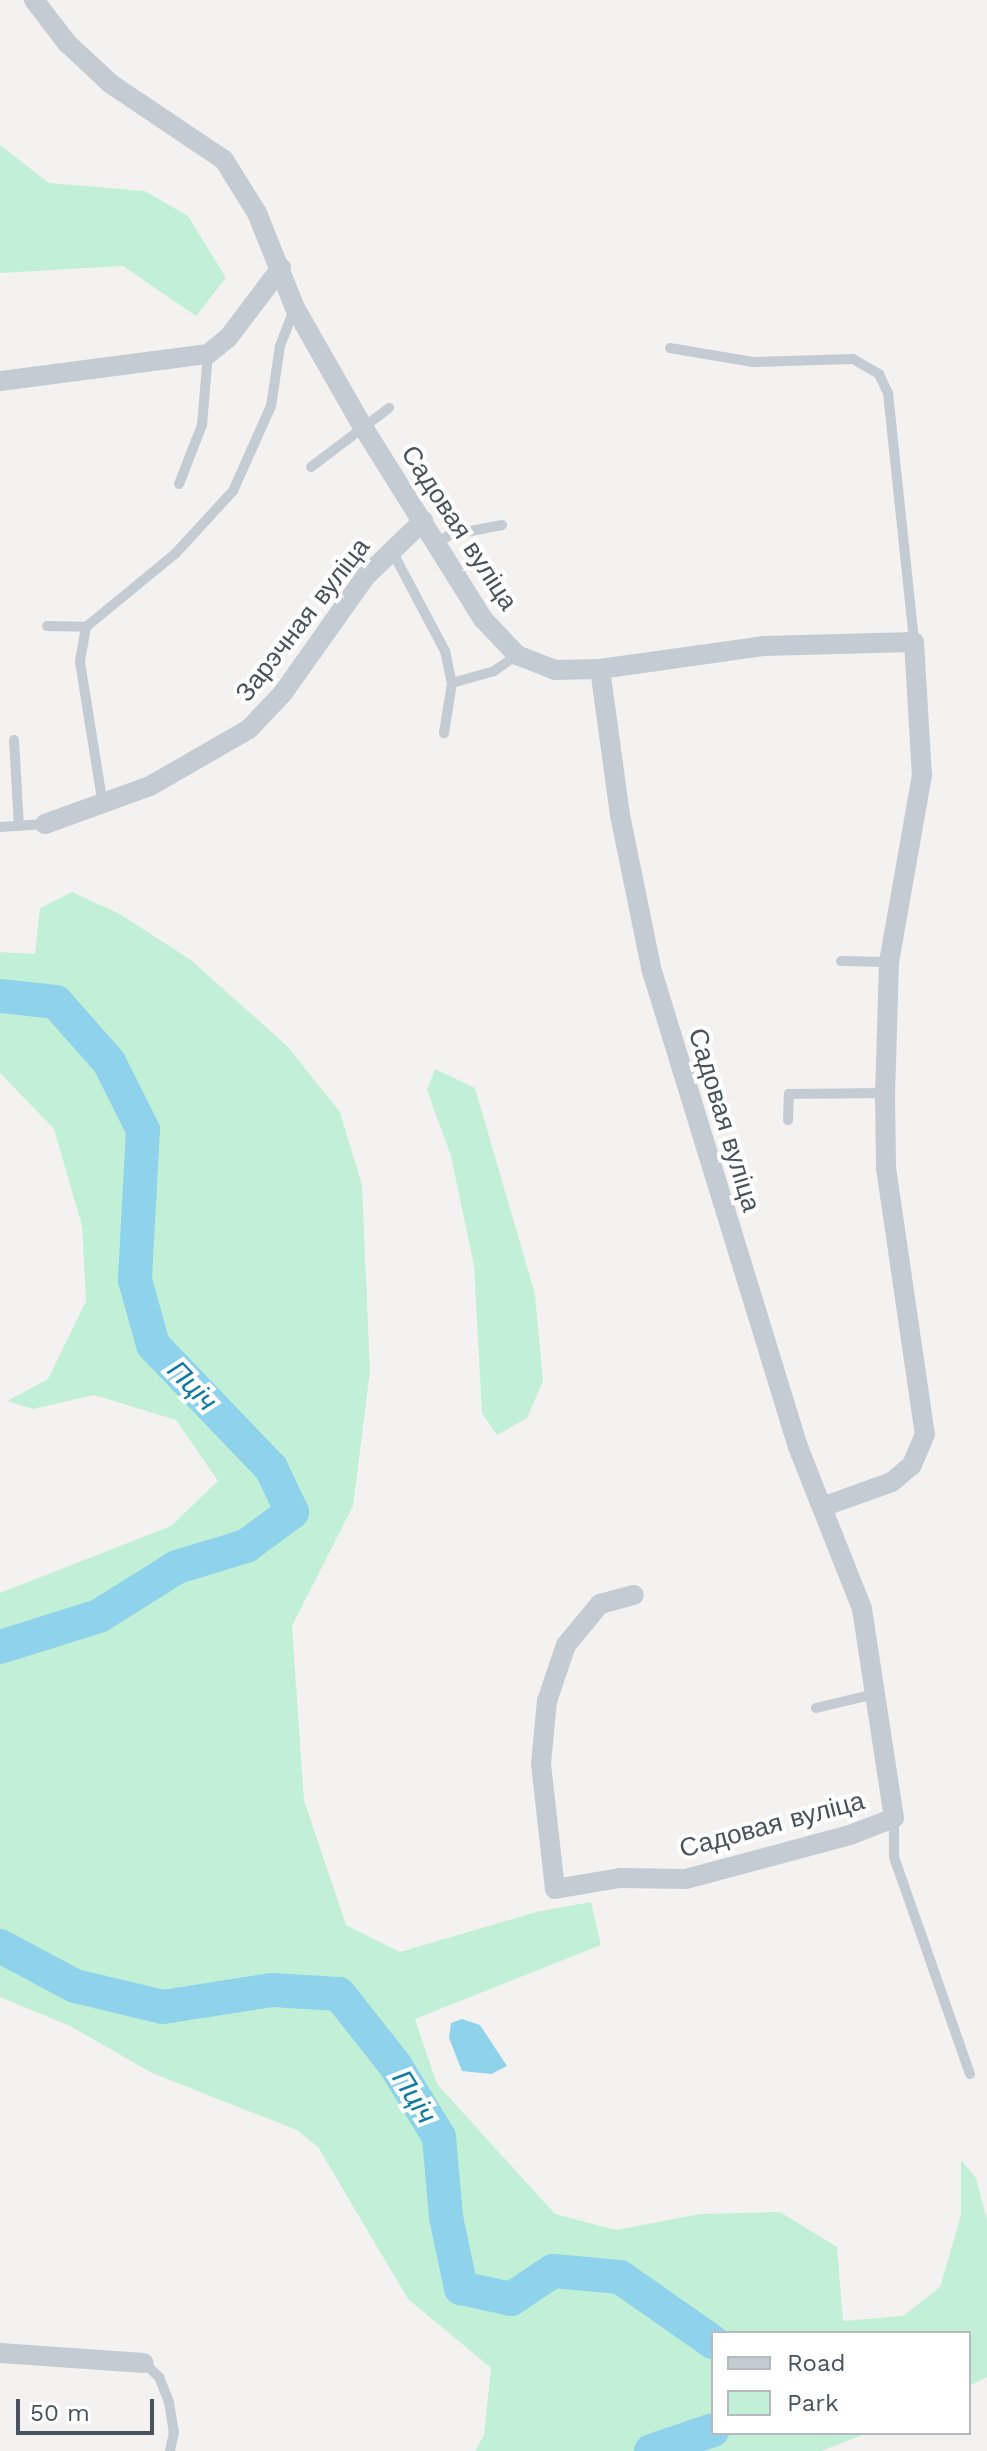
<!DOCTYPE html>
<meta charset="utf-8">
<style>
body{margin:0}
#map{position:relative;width:987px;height:2451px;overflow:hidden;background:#f4f2f1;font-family:"Work Sans",sans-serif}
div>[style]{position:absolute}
.green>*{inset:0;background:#c2f0d7}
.water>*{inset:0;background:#8fd2ec}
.river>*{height:34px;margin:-17px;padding:0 17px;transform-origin:17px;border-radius:17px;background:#8fd2ec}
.lane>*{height:10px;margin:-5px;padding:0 5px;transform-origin:5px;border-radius:5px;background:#c3cbd3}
.street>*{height:20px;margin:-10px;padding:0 10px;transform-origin:10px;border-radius:10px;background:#c3cbd3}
span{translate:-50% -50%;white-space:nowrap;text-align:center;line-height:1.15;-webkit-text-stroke:8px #fff;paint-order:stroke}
.street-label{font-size:26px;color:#49535f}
.water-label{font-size:28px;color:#0e7ba5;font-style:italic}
.legend{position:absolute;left:711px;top:2331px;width:260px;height:104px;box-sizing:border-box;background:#fff;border:2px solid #b6babf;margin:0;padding:10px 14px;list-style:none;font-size:24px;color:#49535f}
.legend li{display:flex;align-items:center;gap:16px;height:40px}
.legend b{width:40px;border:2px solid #b6babf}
.scale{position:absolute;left:16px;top:2399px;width:138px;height:36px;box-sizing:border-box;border:4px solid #49535f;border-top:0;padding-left:10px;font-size:24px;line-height:28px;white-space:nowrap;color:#49535f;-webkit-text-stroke:6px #fff;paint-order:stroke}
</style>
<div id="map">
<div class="green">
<i style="clip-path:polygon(0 145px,49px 183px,145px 191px,188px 216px,226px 278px,196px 316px,123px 266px,0 273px)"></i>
<i style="clip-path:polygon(72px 892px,118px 913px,191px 960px,287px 1046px,340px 1112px,362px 1185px,370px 1371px,353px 1506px,292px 1626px,304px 1800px,346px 1925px,400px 1952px,536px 1912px,591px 1902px,601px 1945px,415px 2019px,437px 2084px,555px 2214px,616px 2230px,700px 2214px,780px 2212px,837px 2247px,843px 2321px,903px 2316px,940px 2287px,961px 2215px,961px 2160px,976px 2178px,987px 2220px,987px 2377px,969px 2386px,969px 2333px,713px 2333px,713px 2433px,868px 2433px,821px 2451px,475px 2451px,484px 2435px,491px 2368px,408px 2299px,318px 2147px,297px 2130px,152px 2073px,70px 2026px,0 1997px,0 1593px,171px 1526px,218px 1481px,176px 1420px,94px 1395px,33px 1409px,7px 1401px,48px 1379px,86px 1301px,82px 1226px,54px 1129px,0 1073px,0 952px,35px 954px,40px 908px)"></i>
<i style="clip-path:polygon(435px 1069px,475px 1088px,535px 1294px,543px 1381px,527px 1418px,497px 1435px,482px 1413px,474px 1266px,451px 1156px,427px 1090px)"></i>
</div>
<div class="water">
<i style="clip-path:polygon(462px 2019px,480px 2025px,507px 2066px,491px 2074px,462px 2071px,449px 2038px,451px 2023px)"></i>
</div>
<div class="river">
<i style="left:0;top:996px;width:56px;rotate:6.1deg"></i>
<i style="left:56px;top:1002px;width:80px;rotate:48.5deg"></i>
<i style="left:109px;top:1062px;width:76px;rotate:63.4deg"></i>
<i style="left:143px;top:1130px;width:150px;rotate:93.1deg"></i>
<i style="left:135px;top:1280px;width:67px;rotate:74.5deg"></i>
<i style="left:153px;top:1345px;width:170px;rotate:46.2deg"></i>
<i style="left:271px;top:1468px;width:49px;rotate:64.5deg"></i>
<i style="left:292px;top:1512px;width:57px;rotate:143.5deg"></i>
<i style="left:246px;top:1546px;width:72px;rotate:163.1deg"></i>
<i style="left:177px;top:1567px;width:92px;rotate:147.9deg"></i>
<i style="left:99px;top:1616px;width:104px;rotate:162.6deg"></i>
<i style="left:0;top:1946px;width:85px;rotate:28.1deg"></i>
<i style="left:75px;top:1986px;width:90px;rotate:13.4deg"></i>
<i style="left:163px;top:2007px;width:110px;rotate:-8.9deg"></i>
<i style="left:272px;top:1990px;width:67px;rotate:3.4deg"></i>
<i style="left:339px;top:1994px;width:90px;rotate:51.7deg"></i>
<i style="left:395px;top:2065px;width:84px;rotate:58.6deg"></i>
<i style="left:439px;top:2137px;width:80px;rotate:85deg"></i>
<i style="left:446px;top:2217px;width:73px;rotate:78.1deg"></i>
<i style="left:461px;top:2288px;width:51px;rotate:12.4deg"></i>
<i style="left:511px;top:2299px;width:50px;rotate:-33.7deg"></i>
<i style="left:553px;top:2271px;width:67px;rotate:5.1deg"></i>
<i style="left:620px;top:2277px;width:113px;rotate:35deg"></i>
<i style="left:651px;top:2451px;width:65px;rotate:-18.7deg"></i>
</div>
<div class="lane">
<i style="left:670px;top:348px;width:84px;rotate:9.6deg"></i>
<i style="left:753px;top:362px;width:100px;rotate:-1.7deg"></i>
<i style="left:853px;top:359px;width:30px;rotate:30deg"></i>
<i style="left:879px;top:374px;width:21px;rotate:65deg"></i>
<i style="left:888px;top:393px;width:250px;rotate:84deg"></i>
<i style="left:311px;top:467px;width:98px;rotate:-37.1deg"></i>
<i style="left:179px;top:484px;width:63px;rotate:-68.7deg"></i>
<i style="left:202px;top:425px;width:71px;rotate:-85.2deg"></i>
<i style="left:437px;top:543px;width:15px;rotate:-32deg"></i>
<i style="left:450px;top:535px;width:53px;rotate:-10.9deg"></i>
<i style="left:392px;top:551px;width:113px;rotate:62.1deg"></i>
<i style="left:445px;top:651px;width:33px;rotate:78deg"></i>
<i style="left:452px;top:683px;width:51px;rotate:99.1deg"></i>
<i style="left:47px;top:626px;width:39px;rotate:1deg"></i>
<i style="left:86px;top:627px;width:115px;rotate:-39.4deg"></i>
<i style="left:175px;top:554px;width:86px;rotate:-47.4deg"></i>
<i style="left:233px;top:491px;width:93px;rotate:-65.9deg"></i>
<i style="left:271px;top:406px;width:61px;rotate:-81.5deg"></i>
<i style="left:280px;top:346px;width:39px;rotate:-69deg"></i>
<i style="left:86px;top:627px;width:36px;rotate:100deg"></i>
<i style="left:80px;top:662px;width:146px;rotate:80.9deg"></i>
<i style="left:452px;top:683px;width:44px;rotate:-15.9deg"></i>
<i style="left:494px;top:671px;width:28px;rotate:-35deg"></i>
<i style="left:14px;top:740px;width:86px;rotate:86.7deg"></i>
<i style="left:0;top:827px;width:45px;rotate:-3.8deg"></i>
<i style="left:841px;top:961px;width:48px;rotate:1.2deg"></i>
<i style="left:788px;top:1120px;width:26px;rotate:-88deg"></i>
<i style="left:789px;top:1094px;width:96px;rotate:-0.6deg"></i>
<i style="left:816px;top:1708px;width:61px;rotate:-13.3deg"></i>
<i style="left:894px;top:1818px;width:39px;rotate:90deg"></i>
<i style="left:894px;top:1857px;width:230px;rotate:70.7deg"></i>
<i style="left:144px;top:2363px;width:21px;rotate:43deg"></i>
<i style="left:159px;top:2377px;width:27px;rotate:68deg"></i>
<i style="left:169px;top:2402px;width:30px;rotate:81deg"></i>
<i style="left:174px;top:2432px;width:19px;rotate:102deg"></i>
</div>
<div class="street">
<i style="left:34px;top:0;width:54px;rotate:52.5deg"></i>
<i style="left:67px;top:43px;width:60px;rotate:43deg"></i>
<i style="left:111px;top:84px;width:136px;rotate:33.9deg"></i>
<i style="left:224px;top:160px;width:62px;rotate:58.1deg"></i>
<i style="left:257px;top:213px;width:102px;rotate:68.2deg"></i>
<i style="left:295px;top:308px;width:137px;rotate:60.3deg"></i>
<i style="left:363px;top:427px;width:226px;rotate:58deg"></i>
<i style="left:483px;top:619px;width:50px;rotate:46.6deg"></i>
<i style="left:517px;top:655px;width:41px;rotate:21.5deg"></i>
<i style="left:555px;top:670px;width:45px;rotate:-1.3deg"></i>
<i style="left:600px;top:669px;width:165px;rotate:-8deg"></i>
<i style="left:763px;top:646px;width:151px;rotate:-1.5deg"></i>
<i style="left:914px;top:642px;width:133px;rotate:86.6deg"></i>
<i style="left:922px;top:775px;width:190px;rotate:100deg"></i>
<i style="left:889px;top:962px;width:131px;rotate:91.7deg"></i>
<i style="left:885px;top:1093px;width:75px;rotate:89.2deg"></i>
<i style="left:886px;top:1168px;width:269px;rotate:81.7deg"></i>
<i style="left:925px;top:1434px;width:34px;rotate:113deg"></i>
<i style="left:912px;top:1465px;width:26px;rotate:140deg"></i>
<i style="left:892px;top:1482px;width:71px;rotate:160.3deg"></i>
<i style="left:0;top:381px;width:210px;rotate:-7.4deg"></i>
<i style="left:208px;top:354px;width:26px;rotate:-39deg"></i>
<i style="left:228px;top:338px;width:88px;rotate:-52.9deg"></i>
<i style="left:600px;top:669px;width:147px;rotate:82.2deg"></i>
<i style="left:620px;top:815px;width:156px;rotate:78.5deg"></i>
<i style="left:651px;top:968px;width:501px;rotate:72.94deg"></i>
<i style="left:798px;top:1447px;width:174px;rotate:68.4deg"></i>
<i style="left:862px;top:1609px;width:211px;rotate:81.3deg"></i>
<i style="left:894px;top:1818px;width:47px;rotate:158.9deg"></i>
<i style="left:850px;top:1835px;width:170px;rotate:165deg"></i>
<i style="left:686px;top:1879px;width:66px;rotate:-179.1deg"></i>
<i style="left:620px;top:1878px;width:66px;rotate:170.4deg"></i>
<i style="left:555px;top:1889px;width:126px;rotate:-96.4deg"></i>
<i style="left:541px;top:1764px;width:63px;rotate:-84.6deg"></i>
<i style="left:547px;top:1701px;width:59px;rotate:-71.3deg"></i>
<i style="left:566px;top:1645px;width:53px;rotate:-50.3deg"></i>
<i style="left:600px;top:1604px;width:35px;rotate:-15deg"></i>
<i style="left:45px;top:824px;width:112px;rotate:-19.9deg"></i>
<i style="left:150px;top:786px;width:114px;rotate:-29.9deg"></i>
<i style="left:249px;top:729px;width:50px;rotate:-46.6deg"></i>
<i style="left:283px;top:693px;width:142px;rotate:-54.7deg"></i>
<i style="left:365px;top:577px;width:81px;rotate:-44deg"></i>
<i style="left:0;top:2353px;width:144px;rotate:4deg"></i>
</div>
<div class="street-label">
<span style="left:459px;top:528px;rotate:57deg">Садовая вуліца</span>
<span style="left:303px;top:620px;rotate:-52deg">Зарэчная вуліца</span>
<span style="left:724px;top:1120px;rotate:73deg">Садовая вуліца</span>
<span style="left:772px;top:1825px;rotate:-15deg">Садовая вуліца</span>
</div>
<div class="water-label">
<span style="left:192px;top:1386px;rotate:46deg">Пціч</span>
<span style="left:414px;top:2097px;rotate:58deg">Пціч</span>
</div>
<ul class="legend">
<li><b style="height:10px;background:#c3cbd3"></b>Road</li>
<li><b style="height:22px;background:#c2f0d7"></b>Park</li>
</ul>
<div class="scale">50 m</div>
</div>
